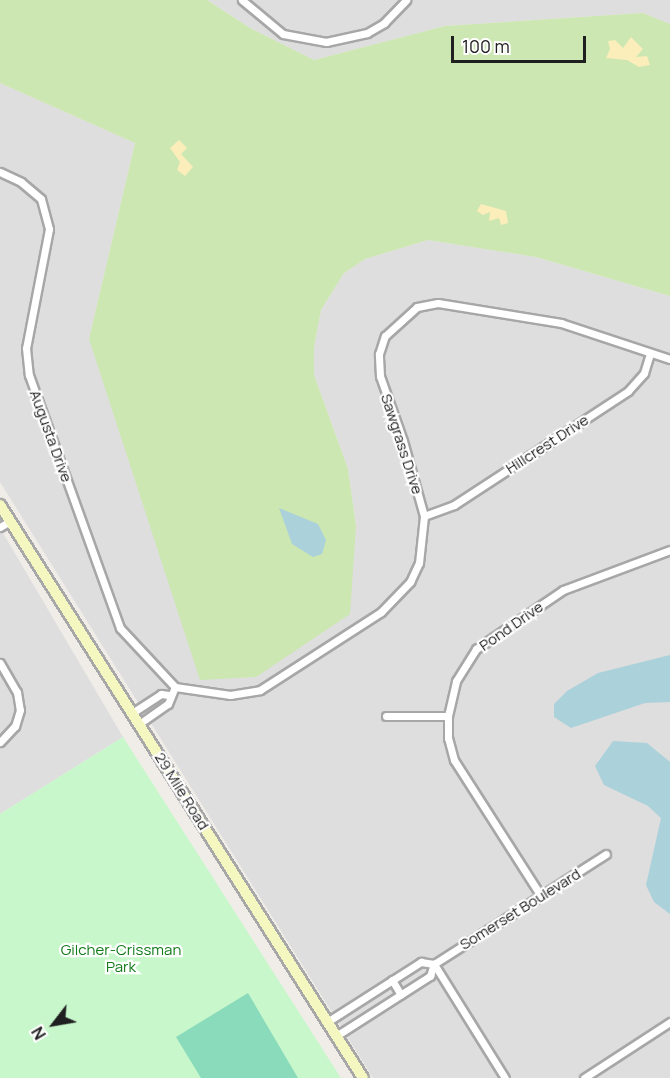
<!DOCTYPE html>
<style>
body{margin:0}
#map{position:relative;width:670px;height:1078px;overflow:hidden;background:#f0ede8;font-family:Manrope,sans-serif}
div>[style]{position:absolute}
.residential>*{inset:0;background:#dedede}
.grass>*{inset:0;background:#cce7b1}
.sand>*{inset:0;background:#fbeebb}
.park>*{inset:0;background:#c8f7cb}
.pitch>*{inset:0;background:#8adbbb}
.water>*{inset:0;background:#abd1db}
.roads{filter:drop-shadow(2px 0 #a7a7a7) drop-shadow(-2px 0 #a7a7a7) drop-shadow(0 2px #a7a7a7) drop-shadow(0 -2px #a7a7a7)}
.street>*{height:7px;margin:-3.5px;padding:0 3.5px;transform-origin:3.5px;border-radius:3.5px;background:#fff}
.secondary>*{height:10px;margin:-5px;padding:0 5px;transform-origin:5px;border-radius:5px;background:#f4f7bf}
span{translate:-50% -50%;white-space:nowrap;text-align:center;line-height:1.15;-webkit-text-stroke:4.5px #fff;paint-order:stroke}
.street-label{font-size:15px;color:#202020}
.park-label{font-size:15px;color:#127b1a}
.north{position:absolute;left:24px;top:994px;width:60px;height:60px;-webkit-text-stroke:4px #fff;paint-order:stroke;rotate:239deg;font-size:16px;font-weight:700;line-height:24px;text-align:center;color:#202020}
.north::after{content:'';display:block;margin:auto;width:21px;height:27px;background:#202020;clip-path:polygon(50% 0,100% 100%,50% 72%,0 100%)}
.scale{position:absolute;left:451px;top:36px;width:135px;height:27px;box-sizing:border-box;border:3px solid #202020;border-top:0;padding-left:8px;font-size:18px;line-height:21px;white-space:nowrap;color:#202020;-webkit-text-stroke:4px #fff;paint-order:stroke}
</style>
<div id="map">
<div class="residential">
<i style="clip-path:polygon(207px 0,670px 0,670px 24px,643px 13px,445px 26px,314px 60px,250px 28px)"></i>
<i style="clip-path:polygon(0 83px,135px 143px,89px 339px,356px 526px,348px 469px,314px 375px,314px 347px,321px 310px,344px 273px,365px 259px,428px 240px,536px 257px,670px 296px,670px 1078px,373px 1078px,0 482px)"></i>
<i style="clip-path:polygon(0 528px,123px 737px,0 814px)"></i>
</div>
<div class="grass">
<i style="clip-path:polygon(0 0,207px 0,250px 28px,314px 60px,445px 26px,643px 13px,670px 24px,670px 296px,536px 257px,428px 240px,365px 259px,344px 273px,321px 310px,314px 347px,314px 375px,348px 469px,356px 526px,350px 614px,256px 677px,200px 680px,89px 339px,135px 143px,0 83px)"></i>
</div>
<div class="sand">
<i style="clip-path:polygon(631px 37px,643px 49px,636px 57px,647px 56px,650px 65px,639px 67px,627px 60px,606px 58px,610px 49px,608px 41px,615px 40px,623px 48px)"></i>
<i style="clip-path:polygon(179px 140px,187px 148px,181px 154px,193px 167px,185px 176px,177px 170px,180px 162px,170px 148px)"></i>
<i style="clip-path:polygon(481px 204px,506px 211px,508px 223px,501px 225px,499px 218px,489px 221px,490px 212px,483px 215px,477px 211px)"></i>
</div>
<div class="park">
<i style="clip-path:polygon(123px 737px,341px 1078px,0 1078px,0 814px)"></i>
</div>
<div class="pitch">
<i style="clip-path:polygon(248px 993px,298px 1078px,201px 1078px,176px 1037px)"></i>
</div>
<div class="water">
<i style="clip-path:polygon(279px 508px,318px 524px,326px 540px,322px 554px,313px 557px,292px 544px)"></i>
<i style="clip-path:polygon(670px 655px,670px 702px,645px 703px,571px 728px,554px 717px,554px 704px,567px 691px,598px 673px)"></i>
<i style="clip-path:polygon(613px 741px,647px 743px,670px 762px,670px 914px,654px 902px,646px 885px,661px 818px,648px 806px,604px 785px,595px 766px)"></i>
</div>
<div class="roads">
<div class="street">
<i style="left:242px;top:0;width:53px;rotate:39.7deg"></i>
<i style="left:283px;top:34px;width:44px;rotate:10.5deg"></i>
<i style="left:326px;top:42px;width:42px;rotate:-12.4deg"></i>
<i style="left:367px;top:33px;width:20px;rotate:-30deg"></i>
<i style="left:384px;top:23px;width:32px;rotate:-46deg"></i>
<i style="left:0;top:172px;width:23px;rotate:25deg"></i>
<i style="left:21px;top:182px;width:26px;rotate:40deg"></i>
<i style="left:41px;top:199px;width:31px;rotate:75deg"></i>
<i style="left:49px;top:229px;width:121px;rotate:100.9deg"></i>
<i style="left:26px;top:348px;width:27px;rotate:84deg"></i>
<i style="left:29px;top:375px;width:269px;rotate:70.2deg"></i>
<i style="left:120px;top:628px;width:81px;rotate:47deg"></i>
<i style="left:424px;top:516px;width:32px;rotate:-20deg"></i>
<i style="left:454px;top:505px;width:208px;rotate:-33.2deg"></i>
<i style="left:628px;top:391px;width:24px;rotate:-48deg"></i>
<i style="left:644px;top:373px;width:21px;rotate:-73deg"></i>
<i style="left:0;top:527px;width:12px;rotate:-31deg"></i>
<i style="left:0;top:663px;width:34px;rotate:60deg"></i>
<i style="left:17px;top:692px;width:18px;rotate:81deg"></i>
<i style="left:20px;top:710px;width:17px;rotate:107deg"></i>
<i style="left:15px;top:726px;width:22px;rotate:133deg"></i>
<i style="left:175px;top:687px;width:56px;rotate:8.3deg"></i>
<i style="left:230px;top:695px;width:30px;rotate:-9deg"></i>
<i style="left:260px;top:690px;width:144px;rotate:-32.8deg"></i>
<i style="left:381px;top:612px;width:42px;rotate:-46deg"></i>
<i style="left:410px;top:582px;width:21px;rotate:-65deg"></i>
<i style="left:419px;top:563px;width:47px;rotate:-83.9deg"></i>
<i style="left:424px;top:516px;width:78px;rotate:-105.6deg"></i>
<i style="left:403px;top:441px;width:69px;rotate:-109.5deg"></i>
<i style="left:380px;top:376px;width:22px;rotate:-93deg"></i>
<i style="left:379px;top:354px;width:19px;rotate:-72deg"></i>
<i style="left:385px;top:336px;width:43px;rotate:-42.2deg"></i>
<i style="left:417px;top:307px;width:21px;rotate:-11deg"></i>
<i style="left:438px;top:303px;width:125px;rotate:9.2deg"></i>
<i style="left:561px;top:323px;width:115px;rotate:18.3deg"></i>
<i style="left:132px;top:713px;width:35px;rotate:-33deg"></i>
<i style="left:161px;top:694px;width:8px;rotate:7deg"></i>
<i style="left:386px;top:716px;width:62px"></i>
<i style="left:139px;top:724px;width:35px;rotate:-35deg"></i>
<i style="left:168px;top:704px;width:18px;rotate:-68deg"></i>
<i style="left:541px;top:896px;width:161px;rotate:-122.6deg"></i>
<i style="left:454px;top:760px;width:23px;rotate:-105deg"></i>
<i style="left:448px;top:738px;width:22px;rotate:-90deg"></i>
<i style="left:448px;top:716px;width:36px;rotate:-77deg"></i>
<i style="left:456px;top:681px;width:38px;rotate:-58deg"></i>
<i style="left:476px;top:649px;width:105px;rotate:-34.1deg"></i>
<i style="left:563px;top:590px;width:114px;rotate:-20.5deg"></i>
<i style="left:434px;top:964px;width:134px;rotate:58.1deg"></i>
<i style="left:392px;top:980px;width:17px;rotate:59deg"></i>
<i style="left:327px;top:1022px;width:112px;rotate:-32.6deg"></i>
<i style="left:421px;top:962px;width:13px;rotate:9deg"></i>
<i style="left:336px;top:1036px;width:112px;rotate:-32.6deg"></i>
<i style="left:430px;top:976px;width:13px;rotate:-72deg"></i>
<i style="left:434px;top:964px;width:204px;rotate:-32.6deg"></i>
<i style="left:584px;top:1078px;width:103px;rotate:-33.1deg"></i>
</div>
<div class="secondary">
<i style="left:0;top:505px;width:678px;rotate:57.65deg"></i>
</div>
</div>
<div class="street-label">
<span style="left:51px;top:436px;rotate:70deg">Augusta Drive</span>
<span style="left:402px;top:444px;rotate:72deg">Sawgrass Drive</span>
<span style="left:547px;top:444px;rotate:-33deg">Hillcrest Drive</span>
<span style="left:511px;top:626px;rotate:-35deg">Pond Drive</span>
<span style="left:182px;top:791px;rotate:58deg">29 Mile Road</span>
<span style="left:520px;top:909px;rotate:-32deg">Somerset Boulevard</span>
</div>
<div class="park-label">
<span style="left:121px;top:958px">Gilcher-Crissman<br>Park</span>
</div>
<div class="north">N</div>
<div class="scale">100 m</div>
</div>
